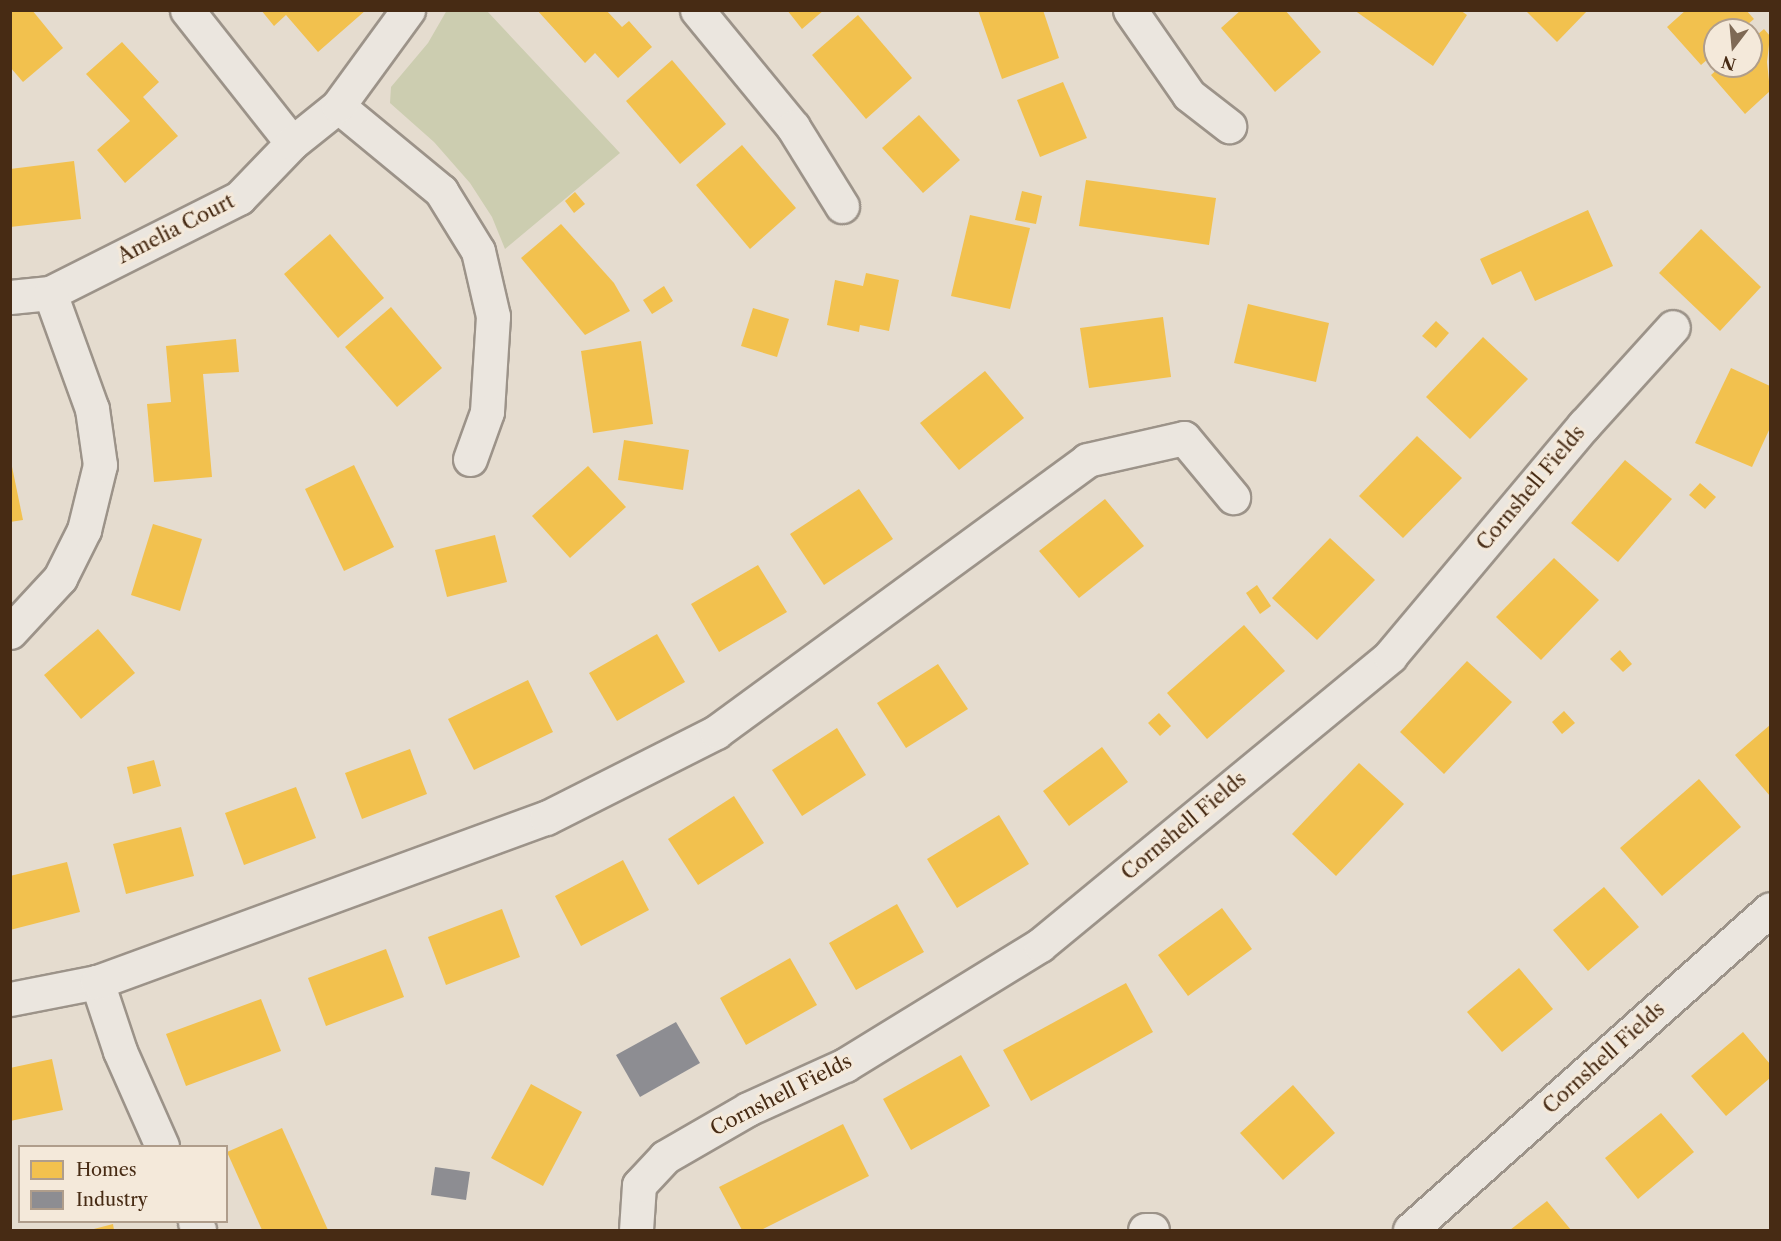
<!DOCTYPE html>
<style>
body{margin:0}
#map{position:relative;width:1781px;height:1241px;overflow:hidden;background:#e5dccf;font-family:"Libre Caslon Text",serif}
div>[style]{position:absolute}
.green>*{inset:0;background:#cccdb0}
.homes>*{inset:0;background:#f2c14e}
.industry>*{inset:0;background:#8d8d92}
.roads{filter:drop-shadow(2px 0 #9c9389) drop-shadow(-2px 0 #9c9389) drop-shadow(0 2px #9c9389) drop-shadow(0 -2px #9c9389)}
.minor>*{height:33px;margin:-16.5px;padding:0 16.5px;transform-origin:16.5px;border-radius:16.5px;background:#ebe6df}
span{translate:-50% -50%;white-space:nowrap;text-align:center;line-height:1.15;-webkit-text-stroke:6px #f4e9da;paint-order:stroke}
.street-label{font-size:20px;color:#472b14}
.frame{position:absolute;inset:0;border:12px solid #472b14;pointer-events:none}
.legend{position:absolute;left:18px;top:1145px;width:210px;height:78px;box-sizing:border-box;background:#f4e9da;border:2px solid #af9d8b;margin:0;padding:8px 10px;list-style:none;font-size:18px;color:#472b14}
.legend li{display:flex;align-items:center;gap:12px;height:30px}
.legend b{width:30px;border:2px solid #af9d8b}
.north{position:absolute;left:1703px;top:18px;width:60px;height:60px;box-sizing:border-box;background:#f4e9da;border:2px solid #af9d8b;border-radius:50%;rotate:196deg;font-size:16px;font-weight:700;line-height:24px;text-align:center;color:#472b14}
.north::after{content:'';display:block;margin:auto;width:21px;height:27px;background:#7e6955;clip-path:polygon(50% 0,100% 100%,50% 72%,0 100%)}
</style>
<div id="map">
<div class="green">
<i style="clip-path:polygon(447px 10px,487px 11px,620px 153px,505px 249px,492px 217px,470px 183px,434px 142px,390px 103px,391px 87px,428px 43px)"></i>
</div>
<div class="homes">
<i style="clip-path:polygon(10px 10px,32px 10px,63px 48px,23px 82px,10px 67px)"></i>
<i style="clip-path:polygon(261px 10px,366px 10px,318px 52px,286px 15px,274px 26px)"></i>
<i style="clip-path:polygon(537px 10px,606px 10px,622px 27px,629px 21px,652px 47px,618px 78px,595px 53px,585px 63px)"></i>
<i style="clip-path:polygon(787px 10px,824px 10px,802px 29px)"></i>
<i style="clip-path:polygon(978px 10px,1043px 10px,1059px 58px,1002px 79px)"></i>
<i style="clip-path:polygon(1241px 10px,1285px 10px,1321px 52px,1275px 92px,1221px 28px)"></i>
<i style="clip-path:polygon(1354px 10px,1460px 10px,1467px 15px,1433px 66px)"></i>
<i style="clip-path:polygon(1525px 10px,1588px 10px,1557px 42px)"></i>
<i style="clip-path:polygon(1686px 10px,1746px 10px,1754px 19px,1741px 30px,1715px 30px,1715px 53px,1701px 65px,1667px 27px)"></i>
<i style="clip-path:polygon(858px 15px,912px 78px,866px 119px,812px 55px)"></i>
<i style="clip-path:polygon(1764px 29px,1770px 36px,1767px 62px,1770px 91px,1745px 114px,1711px 75px,1721px 66px,1751px 66px,1751px 40px)"></i>
<i style="clip-path:polygon(122px 42px,159px 82px,143px 97px,178px 136px,125px 183px,97px 150px,130px 121px,86px 74px)"></i>
<i style="clip-path:polygon(672px 60px,726px 124px,680px 164px,626px 101px)"></i>
<i style="clip-path:polygon(1063px 82px,1087px 138px,1040px 157px,1017px 100px)"></i>
<i style="clip-path:polygon(919px 115px,960px 160px,923px 193px,882px 148px)"></i>
<i style="clip-path:polygon(742px 145px,796px 208px,750px 249px,696px 185px)"></i>
<i style="clip-path:polygon(74px 161px,81px 219px,10px 227px,10px 169px)"></i>
<i style="clip-path:polygon(1086px 180px,1216px 198px,1209px 245px,1079px 226px)"></i>
<i style="clip-path:polygon(1022px 191px,1042px 196px,1036px 224px,1015px 220px)"></i>
<i style="clip-path:polygon(575px 192px,585px 204px,574px 213px,565px 201px)"></i>
<i style="clip-path:polygon(1588px 210px,1613px 266px,1535px 301px,1521px 271px,1492px 285px,1480px 259px)"></i>
<i style="clip-path:polygon(970px 215px,1030px 228px,1010px 309px,951px 296px)"></i>
<i style="clip-path:polygon(561px 224px,614px 283px,630px 311px,585px 335px,521px 258px)"></i>
<i style="clip-path:polygon(1701px 229px,1761px 287px,1720px 331px,1659px 273px)"></i>
<i style="clip-path:polygon(330px 234px,384px 298px,338px 338px,284px 274px)"></i>
<i style="clip-path:polygon(866px 273px,899px 280px,889px 331px,860px 325px,859px 332px,827px 325px,835px 280px,863px 286px)"></i>
<i style="clip-path:polygon(664px 286px,673px 301px,652px 314px,643px 300px)"></i>
<i style="clip-path:polygon(1248px 304px,1329px 323px,1316px 382px,1234px 363px)"></i>
<i style="clip-path:polygon(391px 307px,442px 368px,397px 407px,345px 347px)"></i>
<i style="clip-path:polygon(753px 308px,789px 319px,777px 357px,741px 346px)"></i>
<i style="clip-path:polygon(1163px 317px,1171px 377px,1089px 388px,1080px 328px)"></i>
<i style="clip-path:polygon(1436px 321px,1449px 333px,1436px 348px,1422px 336px)"></i>
<i style="clip-path:polygon(1483px 337px,1528px 379px,1470px 439px,1426px 397px)"></i>
<i style="clip-path:polygon(236px 339px,239px 372px,203px 374px,212px 477px,154px 482px,147px 404px,171px 402px,166px 346px)"></i>
<i style="clip-path:polygon(641px 341px,653px 424px,593px 433px,581px 351px)"></i>
<i style="clip-path:polygon(1731px 368px,1770px 386px,1770px 428px,1752px 467px,1695px 443px)"></i>
<i style="clip-path:polygon(985px 371px,1024px 418px,959px 470px,920px 423px)"></i>
<i style="clip-path:polygon(1417px 436px,1462px 478px,1403px 538px,1359px 496px)"></i>
<i style="clip-path:polygon(624px 440px,689px 450px,683px 490px,618px 480px)"></i>
<i style="clip-path:polygon(10px 457px,23px 520px,10px 522px)"></i>
<i style="clip-path:polygon(1625px 460px,1672px 499px,1618px 562px,1571px 523px)"></i>
<i style="clip-path:polygon(354px 465px,394px 547px,344px 571px,305px 489px)"></i>
<i style="clip-path:polygon(588px 466px,626px 507px,570px 558px,532px 516px)"></i>
<i style="clip-path:polygon(1700px 483px,1716px 497px,1705px 509px,1689px 495px)"></i>
<i style="clip-path:polygon(859px 489px,893px 539px,824px 585px,790px 534px)"></i>
<i style="clip-path:polygon(1105px 499px,1144px 546px,1079px 598px,1039px 551px)"></i>
<i style="clip-path:polygon(153px 524px,202px 539px,180px 611px,131px 595px)"></i>
<i style="clip-path:polygon(495px 535px,507px 582px,447px 597px,435px 550px)"></i>
<i style="clip-path:polygon(1330px 538px,1375px 580px,1317px 640px,1272px 598px)"></i>
<i style="clip-path:polygon(1554px 558px,1599px 600px,1541px 660px,1496px 617px)"></i>
<i style="clip-path:polygon(758px 565px,787px 612px,719px 652px,691px 604px)"></i>
<i style="clip-path:polygon(1257px 585px,1271px 606px,1260px 614px,1246px 593px)"></i>
<i style="clip-path:polygon(1244px 625px,1285px 671px,1207px 739px,1167px 693px)"></i>
<i style="clip-path:polygon(98px 629px,135px 673px,81px 719px,44px 675px)"></i>
<i style="clip-path:polygon(657px 634px,685px 682px,617px 721px,589px 673px)"></i>
<i style="clip-path:polygon(1620px 650px,1632px 664px,1623px 672px,1610px 659px)"></i>
<i style="clip-path:polygon(1467px 661px,1512px 702px,1444px 774px,1400px 732px)"></i>
<i style="clip-path:polygon(938px 664px,968px 709px,906px 748px,877px 703px)"></i>
<i style="clip-path:polygon(528px 680px,553px 732px,474px 770px,448px 719px)"></i>
<i style="clip-path:polygon(1564px 711px,1575px 723px,1562px 734px,1552px 722px)"></i>
<i style="clip-path:polygon(1159px 713px,1171px 726px,1160px 736px,1148px 723px)"></i>
<i style="clip-path:polygon(1770px 725px,1770px 796px,1735px 755px)"></i>
<i style="clip-path:polygon(837px 728px,866px 775px,802px 816px,772px 770px)"></i>
<i style="clip-path:polygon(1102px 747px,1128px 782px,1069px 826px,1043px 791px)"></i>
<i style="clip-path:polygon(410px 749px,427px 794px,362px 819px,345px 773px)"></i>
<i style="clip-path:polygon(154px 760px,161px 786px,133px 794px,127px 767px)"></i>
<i style="clip-path:polygon(1359px 763px,1404px 804px,1336px 876px,1292px 834px)"></i>
<i style="clip-path:polygon(1699px 779px,1741px 827px,1662px 896px,1620px 848px)"></i>
<i style="clip-path:polygon(296px 787px,316px 838px,244px 865px,225px 813px)"></i>
<i style="clip-path:polygon(734px 796px,764px 843px,698px 885px,668px 839px)"></i>
<i style="clip-path:polygon(999px 815px,1029px 864px,957px 908px,927px 859px)"></i>
<i style="clip-path:polygon(181px 827px,194px 876px,126px 894px,113px 844px)"></i>
<i style="clip-path:polygon(623px 860px,649px 910px,581px 946px,555px 896px)"></i>
<i style="clip-path:polygon(67px 862px,80px 912px,10px 930px,10px 876px)"></i>
<i style="clip-path:polygon(1604px 887px,1639px 927px,1588px 971px,1553px 930px)"></i>
<i style="clip-path:polygon(897px 904px,924px 952px,856px 990px,829px 943px)"></i>
<i style="clip-path:polygon(1222px 908px,1252px 949px,1188px 996px,1158px 955px)"></i>
<i style="clip-path:polygon(502px 909px,520px 957px,446px 985px,428px 937px)"></i>
<i style="clip-path:polygon(386px 949px,404px 997px,326px 1026px,308px 978px)"></i>
<i style="clip-path:polygon(790px 958px,817px 1005px,746px 1045px,720px 998px)"></i>
<i style="clip-path:polygon(1519px 968px,1553px 1009px,1502px 1052px,1467px 1012px)"></i>
<i style="clip-path:polygon(1126px 983px,1153px 1032px,1031px 1101px,1003px 1050px)"></i>
<i style="clip-path:polygon(261px 999px,281px 1051px,186px 1086px,166px 1034px)"></i>
<i style="clip-path:polygon(1743px 1032px,1770px 1064px,1770px 1078px,1726px 1116px,1691px 1076px)"></i>
<i style="clip-path:polygon(961px 1055px,990px 1106px,911px 1150px,883px 1099px)"></i>
<i style="clip-path:polygon(52px 1059px,63px 1110px,10px 1121px,10px 1068px)"></i>
<i style="clip-path:polygon(531px 1084px,582px 1112px,543px 1186px,491px 1158px)"></i>
<i style="clip-path:polygon(1293px 1085px,1335px 1133px,1283px 1180px,1240px 1133px)"></i>
<i style="clip-path:polygon(1661px 1113px,1694px 1152px,1638px 1199px,1605px 1158px)"></i>
<i style="clip-path:polygon(843px 1124px,869px 1176px,761px 1230px,742px 1230px,719px 1187px)"></i>
<i style="clip-path:polygon(282px 1128px,328px 1230px,262px 1230px,227px 1152px)"></i>
<i style="clip-path:polygon(1547px 1201px,1571px 1230px,1510px 1230px)"></i>
<i style="clip-path:polygon(113px 1224px,114px 1230px,90px 1230px)"></i>
</div>
<div class="industry">
<i style="clip-path:polygon(676px 1022px,700px 1063px,640px 1097px,616px 1055px)"></i>
<i style="clip-path:polygon(435px 1167px,470px 1172px,466px 1200px,431px 1195px)"></i>
</div>
<div class="roads">
<div class="minor">
<i style="left:187px;top:10px;width:169px;rotate:51.7deg"></i>
<i style="left:697px;top:10px;width:151px;rotate:50.6deg"></i>
<i style="left:793px;top:127px;width:93px;rotate:58.2deg"></i>
<i style="left:1130px;top:10px;width:103px;rotate:55.2deg"></i>
<i style="left:1189px;top:95px;width:51px;rotate:37.8deg"></i>
<i style="left:338px;top:106px;width:134px;rotate:39.5deg"></i>
<i style="left:441px;top:191px;width:70px;rotate:58.3deg"></i>
<i style="left:478px;top:251px;width:67px;rotate:77deg"></i>
<i style="left:493px;top:316px;width:96px;rotate:93.6deg"></i>
<i style="left:487px;top:412px;width:50px;rotate:109.9deg"></i>
<i style="left:10px;top:297px;width:40px;rotate:-5.7deg"></i>
<i style="left:50px;top:293px;width:212px;rotate:-26.7deg"></i>
<i style="left:239px;top:198px;width:76px;rotate:-46.1deg"></i>
<i style="left:292px;top:143px;width:59px;rotate:-38.8deg"></i>
<i style="left:338px;top:106px;width:119px;rotate:-53.9deg"></i>
<i style="left:10px;top:632px;width:74px;rotate:-47.2deg"></i>
<i style="left:60px;top:578px;width:54px;rotate:-63.4deg"></i>
<i style="left:84px;top:530px;width:67px;rotate:-76.2deg"></i>
<i style="left:100px;top:465px;width:57px;rotate:-98.1deg"></i>
<i style="left:92px;top:409px;width:123px;rotate:-109.9deg"></i>
<i style="left:10px;top:999px;width:89px;rotate:-11.1deg"></i>
<i style="left:162px;top:1146px;width:104px;rotate:-113.9deg"></i>
<i style="left:120px;top:1051px;width:73px;rotate:-108.4deg"></i>
<i style="left:97px;top:982px;width:478px;rotate:-20.1deg"></i>
<i style="left:546px;top:818px;width:191px;rotate:-26.8deg"></i>
<i style="left:716px;top:732px;width:460px;rotate:-36.2deg"></i>
<i style="left:1087px;top:460px;width:99px;rotate:-12.8deg"></i>
<i style="left:1184px;top:438px;width:77px;rotate:50.3deg"></i>
<i style="left:195px;top:1222px;width:9px;rotate:63deg"></i>
<i style="left:636px;top:1230px;width:45px;rotate:-86.2deg"></i>
<i style="left:639px;top:1185px;width:38px;rotate:-47deg"></i>
<i style="left:665px;top:1157px;width:96px;rotate:-30deg"></i>
<i style="left:748px;top:1109px;width:107px;rotate:-24.4deg"></i>
<i style="left:845px;top:1065px;width:229px;rotate:-31.6deg"></i>
<i style="left:1040px;top:945px;width:454px;rotate:-39.5deg"></i>
<i style="left:1390px;top:656px;width:302px;rotate:-50deg"></i>
<i style="left:1584px;top:425px;width:132px;rotate:-47.8deg"></i>
<i style="left:1145px;top:1230px;width:7px"></i>
<i style="left:1410px;top:1230px;width:482px;rotate:-41.7deg"></i>
</div>
</div>
<div class="street-label">
<span style="left:176px;top:229px;rotate:-27deg">Amelia Court</span>
<span style="left:1531px;top:488px;rotate:-50deg">Cornshell Fields</span>
<span style="left:1184px;top:826px;rotate:-40deg">Cornshell Fields</span>
<span style="left:1604px;top:1058px;rotate:-42deg">Cornshell Fields</span>
<span style="left:781px;top:1095px;rotate:-27deg">Cornshell Fields</span>
</div>
<div class="frame"></div>
<ul class="legend">
<li><b style="height:16px;background:#f2c14e"></b>Homes</li>
<li><b style="height:16px;background:#8d8d92"></b>Industry</li>
</ul>
<div class="north">N</div>
</div>
